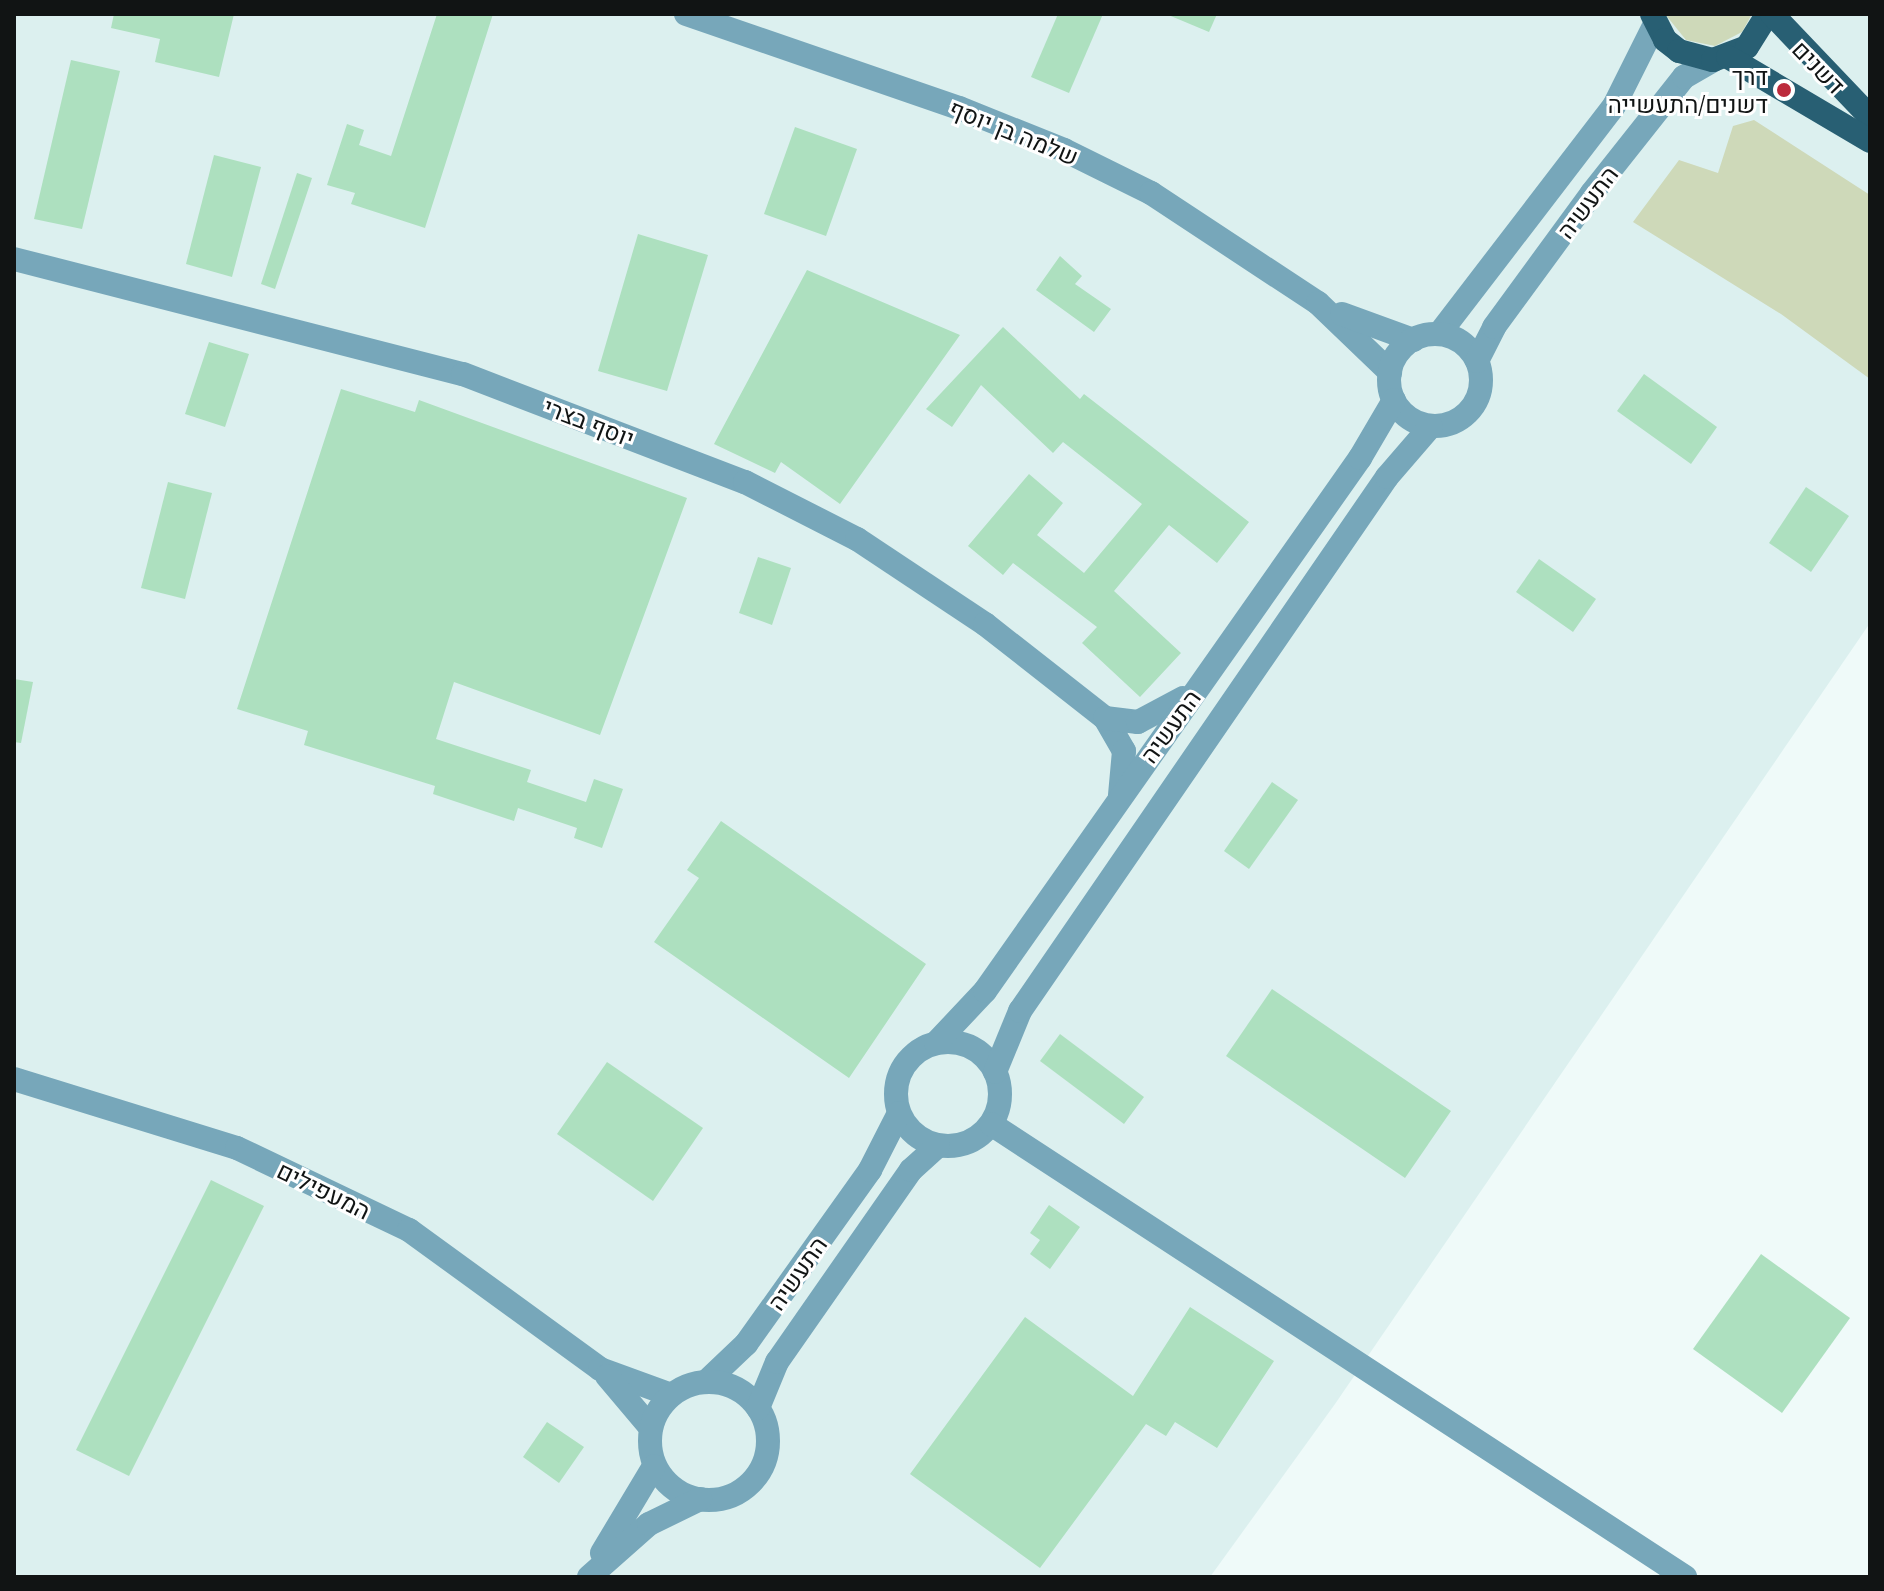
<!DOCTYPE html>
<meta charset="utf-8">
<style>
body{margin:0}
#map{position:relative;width:1884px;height:1591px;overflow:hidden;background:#effaf9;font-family:"Noto Serif",Heebo,serif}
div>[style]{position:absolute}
.built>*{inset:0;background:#dcf0ef}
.green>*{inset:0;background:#ced9b9}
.building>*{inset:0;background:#ade0bf}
.minor>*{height:24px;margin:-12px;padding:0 12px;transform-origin:12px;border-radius:12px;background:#77a7ba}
.minor>.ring{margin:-12px;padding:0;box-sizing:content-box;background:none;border:24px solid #77a7ba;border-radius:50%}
.major>*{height:24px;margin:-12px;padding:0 12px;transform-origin:12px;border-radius:12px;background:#285f73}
.dots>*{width:22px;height:22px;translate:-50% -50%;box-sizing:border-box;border:4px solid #fff;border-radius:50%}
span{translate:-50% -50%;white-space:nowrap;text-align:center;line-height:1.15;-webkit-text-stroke:6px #fff;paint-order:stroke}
.street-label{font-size:24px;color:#111414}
.poi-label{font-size:24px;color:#111414}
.right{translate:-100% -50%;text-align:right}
.frame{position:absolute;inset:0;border:16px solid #111414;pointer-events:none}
</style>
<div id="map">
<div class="built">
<i style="clip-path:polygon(14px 14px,1870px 14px,1870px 623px,1335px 1404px,1210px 1577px,14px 1577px)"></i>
</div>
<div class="green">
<i style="clip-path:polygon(1665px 14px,1752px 14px,1742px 32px,1715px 46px,1686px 40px)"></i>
<i style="clip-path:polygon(1754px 120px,1870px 195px,1870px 379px,1781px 314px,1633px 222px,1679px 160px,1718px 173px,1733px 126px)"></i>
</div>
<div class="building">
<i style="clip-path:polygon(114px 14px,234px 14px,219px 77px,155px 62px,160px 39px,111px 28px)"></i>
<i style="clip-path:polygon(437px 14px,493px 14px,425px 228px,351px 204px,355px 193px,327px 185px,347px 124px,364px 130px,359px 145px,391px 156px)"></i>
<i style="clip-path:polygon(1058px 14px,1103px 14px,1069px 93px,1031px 77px)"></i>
<i style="clip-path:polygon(1166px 14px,1217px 14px,1209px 32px)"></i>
<i style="clip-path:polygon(71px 60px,120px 71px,82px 229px,34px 219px)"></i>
<i style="clip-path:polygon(795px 127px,857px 149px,826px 236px,764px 214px)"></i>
<i style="clip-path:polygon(214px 155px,261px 167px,232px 277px,186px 264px)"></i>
<i style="clip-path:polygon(297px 173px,312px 178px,275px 289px,261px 284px)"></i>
<i style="clip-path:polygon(638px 234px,708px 255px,667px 391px,598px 371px)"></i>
<i style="clip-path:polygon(1060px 256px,1082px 276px,1075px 284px,1111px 309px,1094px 332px,1036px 290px)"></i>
<i style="clip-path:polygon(807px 270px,960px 335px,840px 504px,781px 462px,775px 473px,714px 444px)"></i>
<i style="clip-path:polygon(1003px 327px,1080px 399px,1084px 394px,1249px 522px,1217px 563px,1169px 525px,1114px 591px,1181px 653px,1140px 697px,1082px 643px,1097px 627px,1013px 563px,1003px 575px,968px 546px,1029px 474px,1063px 503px,1037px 535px,1084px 573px,1142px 504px,1063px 442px,1053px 453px,981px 385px,952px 427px,926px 409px)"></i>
<i style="clip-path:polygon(209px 342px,249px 354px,225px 427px,185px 414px)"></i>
<i style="clip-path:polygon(1644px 374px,1717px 427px,1691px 464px,1617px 411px)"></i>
<i style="clip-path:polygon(341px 389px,415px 412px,419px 400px,687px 498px,600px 735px,454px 682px,436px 739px,531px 770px,527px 782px,586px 802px,594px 779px,623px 789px,602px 848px,574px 838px,577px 828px,518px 808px,514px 821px,433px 794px,435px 786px,304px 745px,308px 731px,237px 709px)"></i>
<i style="clip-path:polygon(168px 482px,212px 493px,185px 599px,141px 588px)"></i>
<i style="clip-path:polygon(1806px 487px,1849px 516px,1811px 572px,1769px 543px)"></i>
<i style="clip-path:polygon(758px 557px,791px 568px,772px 625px,739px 613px)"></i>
<i style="clip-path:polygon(1539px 559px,1596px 599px,1573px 632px,1516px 592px)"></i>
<i style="clip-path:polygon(14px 679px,33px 682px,21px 743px,14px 742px)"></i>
<i style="clip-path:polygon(1272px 782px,1298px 800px,1249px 869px,1224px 851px)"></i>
<i style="clip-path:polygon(721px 821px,926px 964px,849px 1078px,654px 942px,699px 878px,687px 870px)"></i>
<i style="clip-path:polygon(1272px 989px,1451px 1111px,1405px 1178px,1226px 1056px)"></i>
<i style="clip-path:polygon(1060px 1034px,1144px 1097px,1124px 1124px,1040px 1061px)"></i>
<i style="clip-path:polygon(607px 1062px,703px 1128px,653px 1201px,557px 1134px)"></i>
<i style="clip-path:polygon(211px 1180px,264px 1206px,129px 1476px,76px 1450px)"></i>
<i style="clip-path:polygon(1049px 1205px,1080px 1227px,1050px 1269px,1030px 1254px,1040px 1240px,1030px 1233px)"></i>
<i style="clip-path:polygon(1761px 1254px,1850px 1318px,1782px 1413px,1693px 1349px)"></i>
<i style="clip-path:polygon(1190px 1307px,1274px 1361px,1217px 1448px,1175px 1422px,1166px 1436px,1146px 1424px,1040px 1568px,910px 1474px,1025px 1317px,1133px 1396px)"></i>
<i style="clip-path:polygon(547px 1422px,584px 1447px,559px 1483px,523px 1457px)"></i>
</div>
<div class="minor">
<i style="left:686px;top:14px;width:289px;rotate:19deg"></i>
<i style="left:959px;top:108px;width:113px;rotate:21.8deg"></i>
<i style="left:1064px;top:150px;width:97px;rotate:26.3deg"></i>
<i style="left:1151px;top:193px;width:200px;rotate:33.4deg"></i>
<i style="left:1318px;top:303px;width:100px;rotate:43.8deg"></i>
<i style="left:14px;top:259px;width:463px;rotate:14.4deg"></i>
<i style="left:463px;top:374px;width:302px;rotate:21deg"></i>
<i style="left:745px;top:482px;width:126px;rotate:27deg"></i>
<i style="left:857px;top:539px;width:154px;rotate:33.6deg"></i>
<i style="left:985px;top:624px;width:152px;rotate:38.1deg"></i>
<i style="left:1105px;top:718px;width:38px;rotate:60deg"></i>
<i style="left:1124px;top:751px;width:44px;rotate:95.2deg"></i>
<i style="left:1342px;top:314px;width:76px;rotate:20.1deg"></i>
<i style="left:1439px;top:334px;width:287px;rotate:-52.5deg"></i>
<i style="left:1614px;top:106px;width:92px;rotate:-63.4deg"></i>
<i class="ring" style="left:1389px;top:334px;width:68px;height:68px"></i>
<i style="left:1477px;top:361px;width:38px;rotate:-63deg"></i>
<i style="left:1494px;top:327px;width:166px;rotate:-53.8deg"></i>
<i style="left:1592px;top:193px;width:148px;rotate:-51.6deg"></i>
<i style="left:1684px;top:77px;width:34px;rotate:-30deg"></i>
<i style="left:1105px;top:718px;width:33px;rotate:7deg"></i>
<i style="left:1138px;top:722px;width:51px;rotate:-28.1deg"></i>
<i class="ring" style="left:896px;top:1042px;width:80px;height:80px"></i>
<i style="left:936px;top:1043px;width:71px;rotate:-46.7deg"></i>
<i style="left:985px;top:991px;width:652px;rotate:-54.87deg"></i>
<i style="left:1360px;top:458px;width:67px;rotate:-59.6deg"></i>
<i style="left:995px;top:1072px;width:66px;rotate:-67.7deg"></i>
<i style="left:1020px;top:1011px;width:648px;rotate:-55.5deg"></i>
<i style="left:1387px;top:477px;width:67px;rotate:-49.2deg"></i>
<i style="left:14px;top:1079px;width:233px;rotate:17.2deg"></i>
<i style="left:237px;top:1148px;width:191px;rotate:25.5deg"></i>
<i style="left:409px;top:1230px;width:236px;rotate:36deg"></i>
<i style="left:600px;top:1369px;width:76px;rotate:20.1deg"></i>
<i style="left:991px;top:1124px;width:829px;rotate:33.13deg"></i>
<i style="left:607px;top:1376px;width:68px;rotate:49.8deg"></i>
<i style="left:707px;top:1381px;width:54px;rotate:-43.5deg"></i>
<i style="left:746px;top:1344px;width:214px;rotate:-54.5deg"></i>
<i style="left:870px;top:1170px;width:64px;rotate:-63deg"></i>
<i class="ring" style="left:650px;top:1382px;width:94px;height:94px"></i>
<i style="left:758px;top:1408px;width:50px;rotate:-67.6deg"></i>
<i style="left:777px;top:1362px;width:234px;rotate:-55.1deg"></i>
<i style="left:911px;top:1170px;width:36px;rotate:-42deg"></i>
<i style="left:602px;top:1553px;width:101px;rotate:-59.1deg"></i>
<i style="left:589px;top:1577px;width:80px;rotate:-41.5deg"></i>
<i style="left:649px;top:1524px;width:57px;rotate:-26.1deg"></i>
</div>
<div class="major">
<i style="left:1652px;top:14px;width:29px;rotate:63deg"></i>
<i style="left:1665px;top:40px;width:18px;rotate:38deg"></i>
<i style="left:1679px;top:51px;width:35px;rotate:15deg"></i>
<i style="left:1713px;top:60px;width:36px;rotate:-21deg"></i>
<i style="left:1747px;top:47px;width:39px;rotate:-58deg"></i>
<i style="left:1772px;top:14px;width:142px;rotate:46.4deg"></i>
<i style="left:1728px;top:57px;width:165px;rotate:30.6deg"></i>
</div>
<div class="dots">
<i style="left:1784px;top:90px;background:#bc2b3c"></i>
</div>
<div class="street-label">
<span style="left:1819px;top:67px;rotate:46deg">דשנים</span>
<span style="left:1014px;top:132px;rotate:22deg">שלמה בן יוסף</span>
<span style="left:1587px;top:202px;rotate:-53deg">התעשיה</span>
<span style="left:589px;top:422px;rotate:21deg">יוסף בצרי</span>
<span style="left:1170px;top:726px;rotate:-54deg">התעשיה</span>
<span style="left:324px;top:1190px;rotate:26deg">המעפילים</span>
<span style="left:797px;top:1273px;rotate:-55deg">התעשיה</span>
</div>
<div class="poi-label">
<span class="right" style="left:1768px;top:90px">דרך<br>דשנים/התעשייה</span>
</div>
<div class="frame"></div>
</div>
